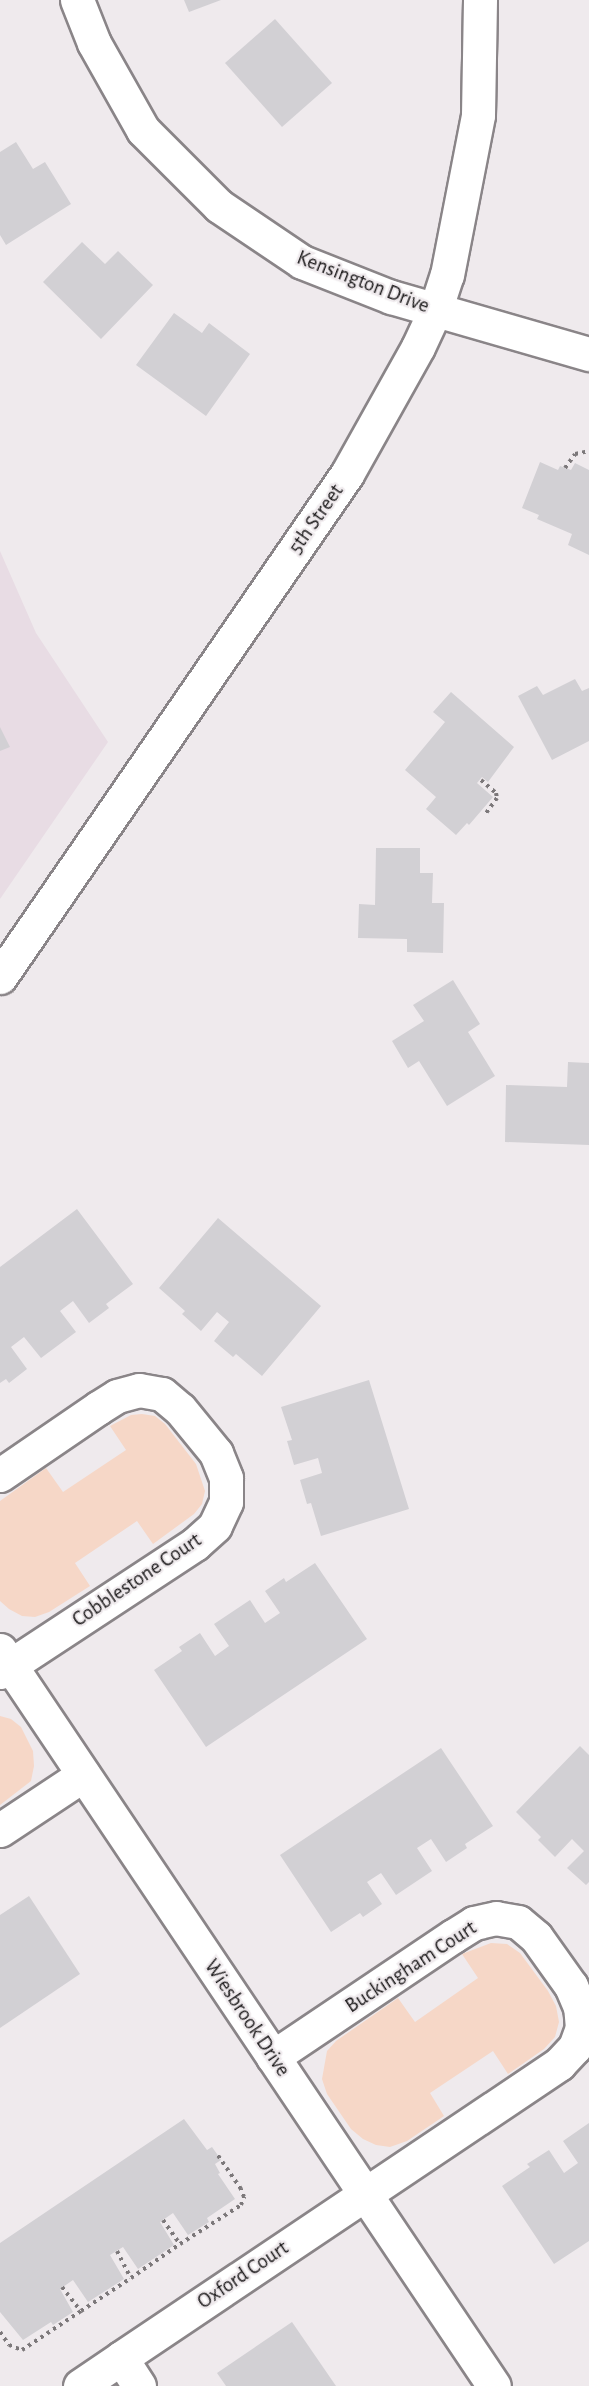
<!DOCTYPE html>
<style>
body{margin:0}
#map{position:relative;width:589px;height:2386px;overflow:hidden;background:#efeaed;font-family:"Alegreya Sans",sans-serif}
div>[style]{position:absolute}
.built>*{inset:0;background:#e8dce4}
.green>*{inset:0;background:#f6d7c7}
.building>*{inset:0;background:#d2d0d4}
.path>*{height:4px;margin-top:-2px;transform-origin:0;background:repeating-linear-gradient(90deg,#7c787a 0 3px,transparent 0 7.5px)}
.roads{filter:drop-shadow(2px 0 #8a8588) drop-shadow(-2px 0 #8a8588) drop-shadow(0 2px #8a8588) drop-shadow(0 -2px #8a8588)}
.street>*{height:33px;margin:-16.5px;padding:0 16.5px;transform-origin:16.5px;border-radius:16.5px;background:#fff}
span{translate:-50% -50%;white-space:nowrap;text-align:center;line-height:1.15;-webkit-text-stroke:4.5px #efeaed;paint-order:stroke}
.street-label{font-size:21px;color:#1b191a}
</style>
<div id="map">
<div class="built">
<i style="clip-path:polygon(0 551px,36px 633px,108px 742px,0 899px)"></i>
</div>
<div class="green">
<i style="clip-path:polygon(142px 1414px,155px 1416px,165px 1424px,196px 1464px,205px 1491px,202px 1504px,194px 1514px,153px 1544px,137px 1521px,75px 1563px,90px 1586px,49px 1612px,35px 1617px,22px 1616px,9px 1609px,0 1601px,0 1501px,46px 1468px,63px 1492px,126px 1450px,110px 1426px,131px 1415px)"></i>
<i style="clip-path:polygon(0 1716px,11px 1719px,21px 1727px,33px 1751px,34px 1766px,31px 1781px,0 1805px)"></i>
<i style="clip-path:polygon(491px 1943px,507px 1944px,520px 1953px,548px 1991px,556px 2006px,559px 2022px,555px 2037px,544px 2049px,508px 2074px,493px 2051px,430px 2093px,444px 2116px,407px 2141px,390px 2147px,376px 2145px,363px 2139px,351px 2129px,327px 2094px,322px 2079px,327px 2051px,336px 2041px,398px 1998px,415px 2022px,478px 1978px,462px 1954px)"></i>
</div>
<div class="building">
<i style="clip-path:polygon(184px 0,221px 0,189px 12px)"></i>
<i style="clip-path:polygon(275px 19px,332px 83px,282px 127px,225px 63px)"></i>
<i style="clip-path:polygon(16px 142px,33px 169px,45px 162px,71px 204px,6px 245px,0 235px,0 152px)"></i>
<i style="clip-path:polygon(82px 242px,105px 264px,118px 251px,153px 285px,101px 339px,43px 282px)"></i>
<i style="clip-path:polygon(174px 313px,202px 333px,209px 323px,250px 354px,206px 416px,136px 365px)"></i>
<i style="clip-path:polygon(540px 462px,558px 470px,560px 466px,571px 470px,575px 463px,589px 470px,589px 555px,568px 545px,572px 534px,537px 519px,539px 515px,522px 508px)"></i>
<i style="clip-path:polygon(575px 679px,582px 691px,589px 688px,589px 741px,552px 760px,518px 696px,537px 686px,543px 695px)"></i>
<i style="clip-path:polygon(451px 692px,514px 747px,488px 782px,482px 777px,477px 783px,493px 797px,469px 825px,467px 823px,456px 835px,426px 809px,436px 797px,405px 770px,445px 722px,433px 712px)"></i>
<i style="clip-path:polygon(0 727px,10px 747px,0 751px)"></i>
<i style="clip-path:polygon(376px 848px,420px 848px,420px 873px,433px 873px,432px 903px,444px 903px,443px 953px,407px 952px,407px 939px,358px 938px,359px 904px,375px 905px)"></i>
<i style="clip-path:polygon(453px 980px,480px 1024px,468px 1032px,495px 1076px,447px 1106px,419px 1061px,408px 1068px,392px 1041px,424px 1021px,413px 1005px)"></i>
<i style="clip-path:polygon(568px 1062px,589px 1063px,589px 1145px,505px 1142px,506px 1085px,567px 1087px)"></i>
<i style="clip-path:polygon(77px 1209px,133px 1284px,106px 1304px,109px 1308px,89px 1323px,73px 1301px,60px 1311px,76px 1332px,41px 1358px,24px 1337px,11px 1347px,27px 1369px,9px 1383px,6px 1379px,0 1383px,0 1267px)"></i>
<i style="clip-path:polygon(218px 1218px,321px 1306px,262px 1376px,236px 1354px,233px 1357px,214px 1341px,229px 1322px,217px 1312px,201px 1331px,182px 1314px,185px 1311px,159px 1288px)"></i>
<i style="clip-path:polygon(369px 1380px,409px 1509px,321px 1536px,311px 1503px,307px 1504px,300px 1480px,322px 1473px,318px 1458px,294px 1465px,287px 1441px,292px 1440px,281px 1407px)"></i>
<i style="clip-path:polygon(315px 1563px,367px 1639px,206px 1747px,154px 1670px,182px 1651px,179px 1647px,200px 1633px,215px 1656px,229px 1646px,214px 1624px,250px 1600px,265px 1623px,280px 1613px,265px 1591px,284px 1578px,286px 1582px)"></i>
<i style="clip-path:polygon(580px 1746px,589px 1755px,589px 1882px,586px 1885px,567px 1868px,584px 1851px,572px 1839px,555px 1857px,538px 1840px,541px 1837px,516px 1812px)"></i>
<i style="clip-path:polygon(441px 1748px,493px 1826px,465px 1844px,467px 1848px,446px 1862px,431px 1839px,417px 1848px,432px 1871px,396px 1895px,381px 1873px,367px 1882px,382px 1904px,363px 1917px,360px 1913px,331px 1932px,280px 1855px)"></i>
<i style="clip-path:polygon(29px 1896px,80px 1974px,0 2028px,0 1915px)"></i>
<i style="clip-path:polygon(184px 2119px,207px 2150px,212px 2147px,217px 2154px,221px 2160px,215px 2164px,220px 2173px,218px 2174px,235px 2199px,207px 2218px,209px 2222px,188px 2235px,173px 2213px,160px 2222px,174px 2245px,138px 2269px,123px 2247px,110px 2255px,124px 2279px,88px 2302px,73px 2280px,60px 2289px,73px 2312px,53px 2325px,51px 2322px,23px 2340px,0 2312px,0 2243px)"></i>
<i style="clip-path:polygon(589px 2123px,589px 2241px,554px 2264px,502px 2186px,530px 2167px,527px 2164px,549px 2150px,564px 2173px,578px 2163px,563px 2141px)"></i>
<i style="clip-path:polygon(292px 2322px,336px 2386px,226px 2386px,217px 2373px)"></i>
</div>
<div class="path">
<i style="left:565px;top:468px;width:17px;rotate:-54deg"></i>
<i style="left:575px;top:454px;width:14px;rotate:-12deg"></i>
<i style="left:481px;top:780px;width:20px;rotate:41deg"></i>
<i style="left:496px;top:793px;width:5px;rotate:79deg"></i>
<i style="left:497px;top:798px;width:19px;rotate:126deg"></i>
<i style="left:163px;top:2220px;width:29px;rotate:55deg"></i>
<i style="left:180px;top:2244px;width:72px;rotate:-32.6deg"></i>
<i style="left:241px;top:2205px;width:9px;rotate:-69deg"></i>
<i style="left:244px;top:2197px;width:9px;rotate:-111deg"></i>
<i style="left:241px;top:2189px;width:42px;rotate:-124.4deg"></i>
<i style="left:117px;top:2251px;width:30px;rotate:63deg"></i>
<i style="left:131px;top:2278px;width:60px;rotate:-34.8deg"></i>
<i style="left:62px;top:2287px;width:31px;rotate:52deg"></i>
<i style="left:81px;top:2311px;width:60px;rotate:-33.4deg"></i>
<i style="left:0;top:2332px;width:16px;rotate:55deg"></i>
<i style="left:9px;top:2345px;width:14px;rotate:21deg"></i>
<i style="left:22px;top:2350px;width:71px;rotate:-33.5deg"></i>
</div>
<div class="roads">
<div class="street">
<i style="left:77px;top:0;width:46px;rotate:68.4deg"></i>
<i style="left:94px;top:43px;width:100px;rotate:60.6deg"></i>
<i style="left:143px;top:130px;width:107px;rotate:45deg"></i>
<i style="left:219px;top:206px;width:100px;rotate:34deg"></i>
<i style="left:302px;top:262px;width:96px;rotate:21.5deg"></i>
<i style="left:391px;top:297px;width:206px;rotate:16.1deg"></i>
<i style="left:0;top:977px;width:611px;rotate:-55.4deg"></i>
<i style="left:347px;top:474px;width:145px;rotate:-60.8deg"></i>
<i style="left:418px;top:347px;width:40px;rotate:-65deg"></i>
<i style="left:435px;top:311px;width:38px;rotate:-72deg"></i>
<i style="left:447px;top:275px;width:163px;rotate:-79deg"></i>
<i style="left:478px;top:115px;width:115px;rotate:-89deg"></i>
<i style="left:0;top:1475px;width:119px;rotate:-34.4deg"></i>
<i style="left:98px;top:1408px;width:22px;rotate:-32deg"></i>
<i style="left:117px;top:1396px;width:23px;rotate:-15deg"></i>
<i style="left:139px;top:1390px;width:23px;rotate:10deg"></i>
<i style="left:162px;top:1394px;width:23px;rotate:40deg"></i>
<i style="left:180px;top:1409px;width:57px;rotate:50.7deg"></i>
<i style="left:216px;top:1453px;width:27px;rotate:68deg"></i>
<i style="left:226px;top:1478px;width:24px;rotate:90deg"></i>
<i style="left:226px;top:1502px;width:26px;rotate:115deg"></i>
<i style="left:215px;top:1526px;width:27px;rotate:138deg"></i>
<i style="left:195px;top:1544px;width:233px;rotate:146.7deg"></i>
<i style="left:0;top:1650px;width:886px;rotate:56.13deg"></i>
<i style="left:0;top:1830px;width:100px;rotate:-33.5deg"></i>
<i style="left:121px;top:2358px;width:528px;rotate:-33.87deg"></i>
<i style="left:559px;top:2064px;width:23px;rotate:-47deg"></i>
<i style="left:575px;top:2047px;width:20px;rotate:-70deg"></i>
<i style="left:582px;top:2028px;width:21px;rotate:-95deg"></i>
<i style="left:580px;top:2007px;width:23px;rotate:-113deg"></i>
<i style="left:571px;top:1986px;width:60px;rotate:-125.5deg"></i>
<i style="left:536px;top:1937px;width:23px;rotate:-140deg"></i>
<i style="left:518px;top:1922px;width:22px;rotate:-170deg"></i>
<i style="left:496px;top:1918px;width:23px;rotate:167deg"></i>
<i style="left:474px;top:1923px;width:25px;rotate:148deg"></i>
<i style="left:453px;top:1936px;width:217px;rotate:146.1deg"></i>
<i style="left:80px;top:2386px;width:50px;rotate:-34.3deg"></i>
<i style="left:121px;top:2358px;width:33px;rotate:57deg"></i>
</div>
</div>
<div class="street-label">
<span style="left:363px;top:282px;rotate:21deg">Kensington Drive</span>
<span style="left:316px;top:519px;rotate:-55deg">5th Street</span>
<span style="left:137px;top:1580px;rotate:-34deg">Cobblestone Court</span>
<span style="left:411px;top:1967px;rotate:-33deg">Buckingham Court</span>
<span style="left:247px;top:2018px;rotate:56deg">Wiesbrook Drive</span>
<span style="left:243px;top:2275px;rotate:-34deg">Oxford Court</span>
</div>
</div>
